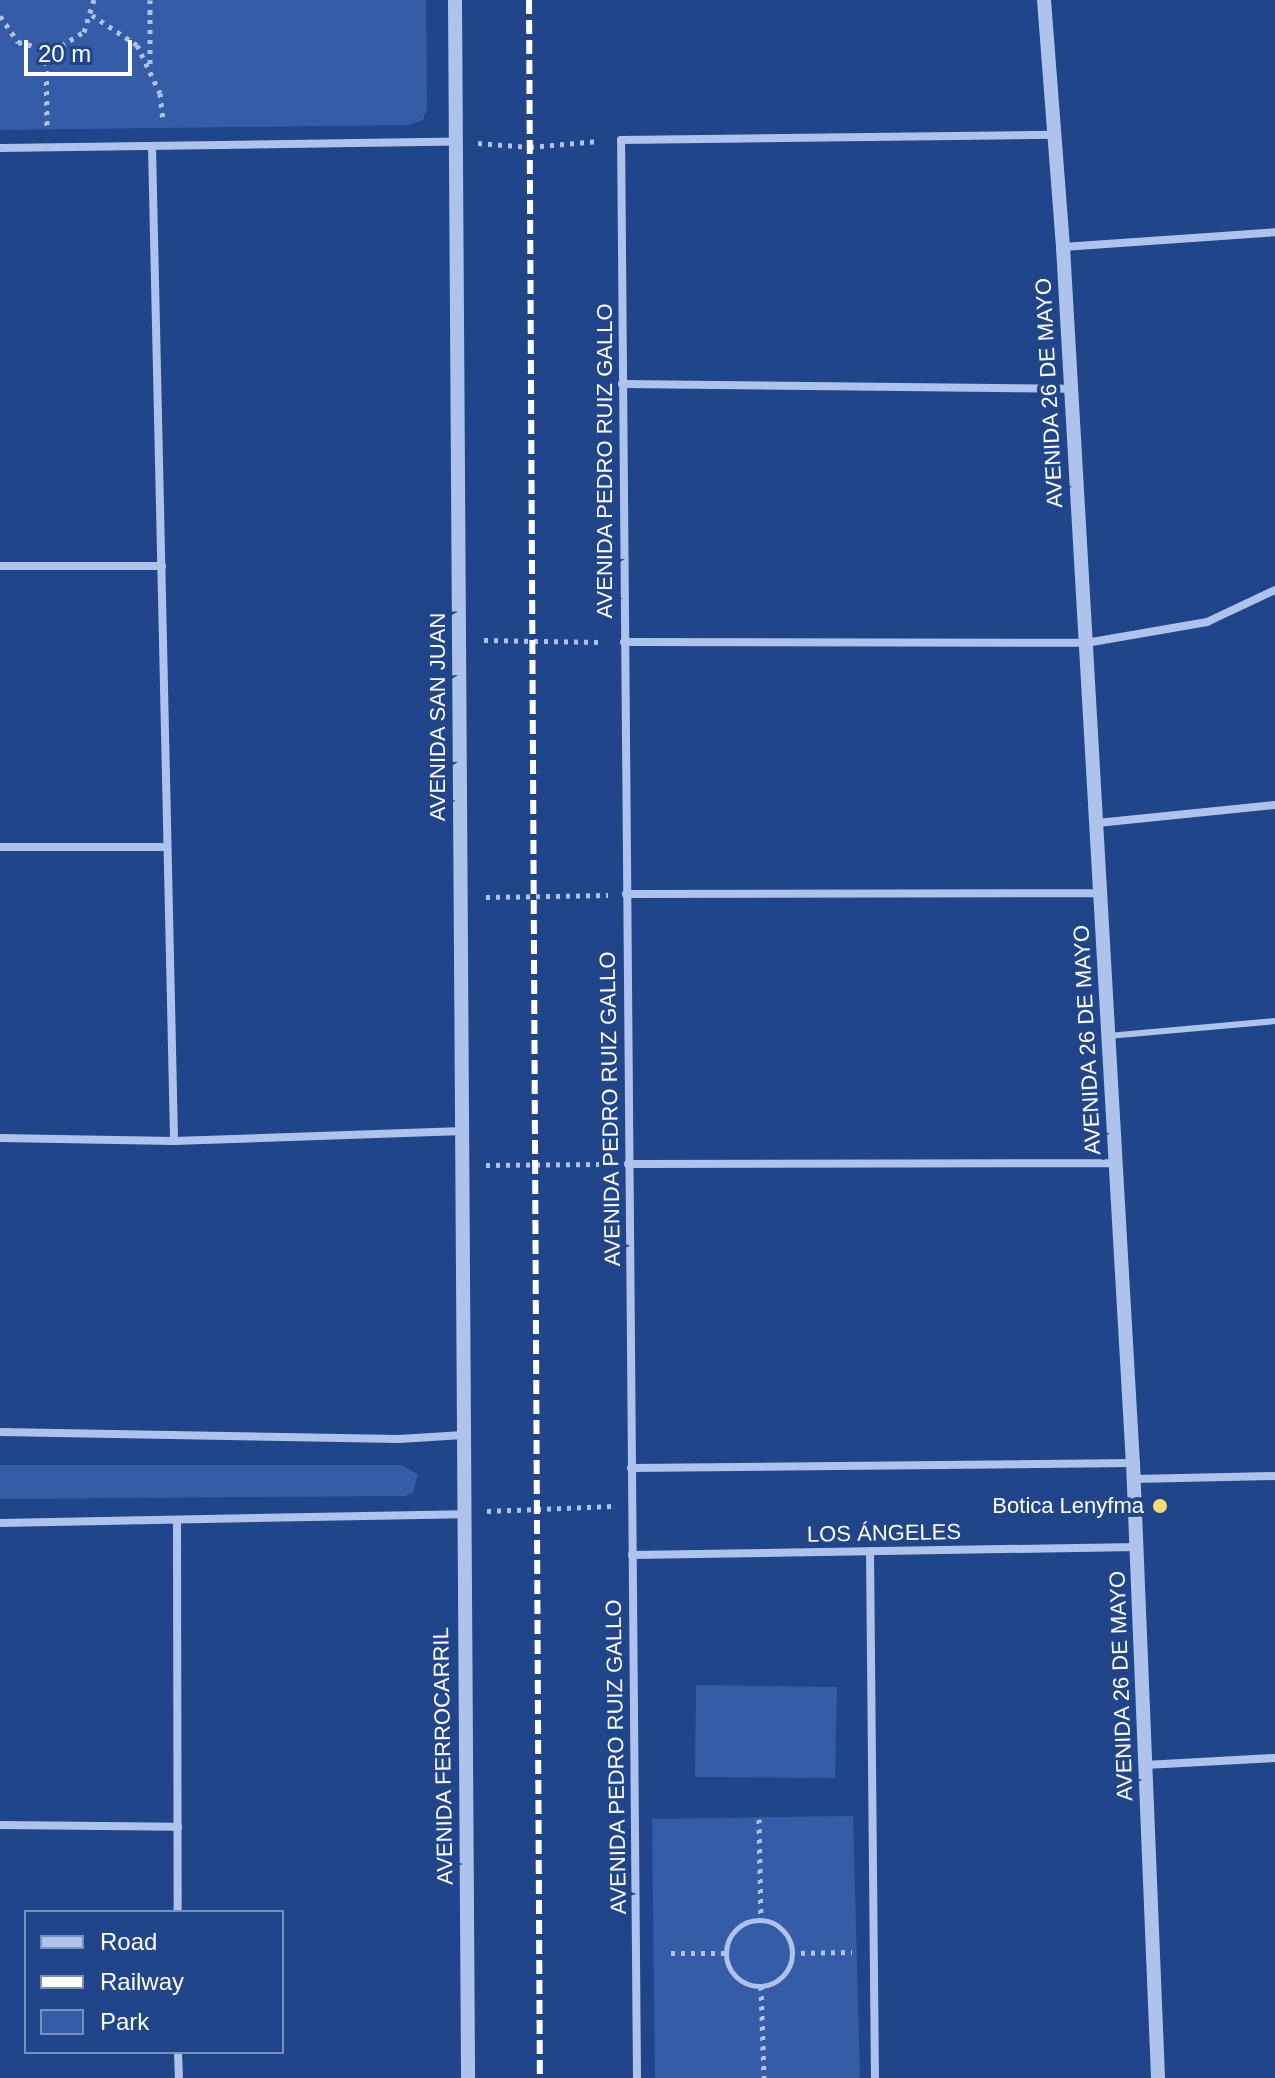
<!DOCTYPE html>
<meta charset="utf-8">
<style>
body{margin:0}
#map{position:relative;width:1275px;height:2078px;overflow:hidden;background:#21458a;font-family:Helvetica,sans-serif}
div>[style]{position:absolute}
.green>*{inset:0;background:#355da7}
.path>*{height:5px;margin-top:-2.5px;transform-origin:0;background:repeating-linear-gradient(90deg,#aec3eb 0 4px,transparent 0 10px)}
.path>.ring{margin:-2.5px;padding:0;box-sizing:content-box;background:none;border:5px solid #aec3eb;border-radius:50%}
.service>*{height:6px;margin:-3px;padding:0 3px;transform-origin:3px;border-radius:3px;background:#aec3eb}
.minor>*{height:8px;margin:-4px;padding:0 4px;transform-origin:4px;border-radius:4px;background:#aec3eb}
.tertiary>*{height:14px;margin:-7px;padding:0 7px;transform-origin:7px;border-radius:7px;background:#aec3eb}
.rail>*{height:6px;margin-top:-3px;transform-origin:0;background:repeating-linear-gradient(90deg,#fff 0 14px,transparent 0 20px)}
.dots>*{width:22px;height:22px;translate:-50% -50%;box-sizing:border-box;border:4px solid #21458a;border-radius:50%}
span{translate:-50% -50%;white-space:nowrap;text-align:center;line-height:1.15;-webkit-text-stroke:8px #21458a;paint-order:stroke}
.street-label{font-size:22px;color:#fff}
.poi-label{font-size:22px;color:#fff}
.right{translate:-100% -50%;text-align:right}
.legend{position:absolute;left:24px;top:1910px;width:260px;height:144px;box-sizing:border-box;background:#21458a;border:2px solid #7a8fb9;margin:0;padding:10px 14px;list-style:none;font-size:24px;color:#fff}
.legend li{display:flex;align-items:center;gap:16px;height:40px}
.legend b{width:40px;border:2px solid #7a8fb9}
.scale{position:absolute;left:24px;top:40px;width:108px;height:36px;box-sizing:border-box;border:4px solid #fff;border-top:0;padding-left:10px;font-size:24px;line-height:28px;white-space:nowrap;color:#fff;-webkit-text-stroke:6px #21458a;paint-order:stroke}
</style>
<div id="map">
<div class="green">
<i style="clip-path:polygon(0 0,426px 0,427px 108px,423px 120px,409px 125px,0 130px)"></i>
<i style="clip-path:polygon(0 1465px,401px 1465px,418px 1474px,413px 1493px,406px 1496px,0 1499px)"></i>
<i style="clip-path:polygon(696px 1685px,837px 1687px,835px 1778px,695px 1777px)"></i>
<i style="clip-path:polygon(853px 1816px,860px 2078px,655px 2078px,652px 1819px)"></i>
</div>
<div class="path">
<i style="left:150px;top:0;width:64px;rotate:90deg"></i>
<i style="left:92px;top:15px;width:54px;rotate:33.7deg"></i>
<i style="left:137px;top:45px;width:53px;rotate:64.4deg"></i>
<i style="left:160px;top:93px;width:27px;rotate:84deg"></i>
<i style="left:0;top:16px;width:32px;rotate:55deg"></i>
<i style="left:18px;top:42px;width:36px;rotate:14deg"></i>
<i style="left:53px;top:51px;width:36px;rotate:-32deg"></i>
<i style="left:84px;top:32px;width:34px;rotate:-73deg"></i>
<i style="left:46px;top:51px;width:75px;rotate:89.2deg"></i>
<i style="left:478px;top:143px;width:52px;rotate:4.4deg"></i>
<i style="left:530px;top:147px;width:69px;rotate:-5deg"></i>
<i style="left:484px;top:640px;width:118px;rotate:1deg"></i>
<i style="left:486px;top:897px;width:122px;rotate:-0.9deg"></i>
<i style="left:486px;top:1165px;width:121px;rotate:-0.5deg"></i>
<i style="left:487px;top:1511px;width:126px;rotate:-2.3deg"></i>
<i style="left:759px;top:1819px;width:101px;rotate:88.9deg"></i>
<i class="ring" style="left:726px;top:1920px;width:61px;height:61px"></i>
<i style="left:671px;top:1953px;width:55px"></i>
<i style="left:791px;top:1953px;width:61px;rotate:-0.9deg"></i>
<i style="left:761px;top:1986px;width:92px;rotate:88.1deg"></i>
</div>
<div class="service">
<i style="left:1108px;top:1036px;width:168px;rotate:-5.1deg"></i>
</div>
<div class="minor">
<i style="left:152px;top:146px;width:995px;rotate:88.73deg"></i>
<i style="left:0;top:148px;width:457px;rotate:-0.8deg"></i>
<i style="left:1063px;top:247px;width:213px;rotate:-4deg"></i>
<i style="left:622px;top:384px;width:448px;rotate:0.6deg"></i>
<i style="left:0;top:566px;width:162px"></i>
<i style="left:624px;top:642px;width:462px;rotate:0.1deg"></i>
<i style="left:1086px;top:643px;width:123px;rotate:-9.8deg"></i>
<i style="left:1207px;top:622px;width:75px;rotate:-25.2deg"></i>
<i style="left:1097px;top:823px;width:179px;rotate:-5.8deg"></i>
<i style="left:0;top:847px;width:167px"></i>
<i style="left:626px;top:894px;width:475px;rotate:-0.1deg"></i>
<i style="left:0;top:1138px;width:174px;rotate:1deg"></i>
<i style="left:174px;top:1141px;width:289px;rotate:-2deg"></i>
<i style="left:628px;top:1164px;width:488px;rotate:-0.1deg"></i>
<i style="left:0;top:1432px;width:399px;rotate:1deg"></i>
<i style="left:399px;top:1439px;width:64px;rotate:-3.6deg"></i>
<i style="left:631px;top:1468px;width:502px;rotate:-0.57deg"></i>
<i style="left:1134px;top:1479px;width:141px;rotate:-1.2deg"></i>
<i style="left:0;top:1523px;width:462px;rotate:-1.1deg"></i>
<i style="left:177px;top:1523px;width:389px;rotate:89.9deg"></i>
<i style="left:870px;top:1551px;width:527px;rotate:89.46deg"></i>
<i style="left:632px;top:1555px;width:506px;rotate:-0.91deg"></i>
<i style="left:1145px;top:1765px;width:130px;rotate:-3.1deg"></i>
<i style="left:0;top:1825px;width:178px;rotate:0.6deg"></i>
<i style="left:178px;top:2052px;width:26px;rotate:88deg"></i>
<i style="left:637px;top:2078px;width:1938px;rotate:-90.47deg"></i>
<i style="left:621px;top:140px;width:433px;rotate:-0.7deg"></i>
</div>
<div class="tertiary">
<i style="left:455px;top:0;width:2078px;rotate:89.64deg"></i>
<i style="left:1044px;top:0;width:248px;rotate:85.6deg"></i>
<i style="left:1063px;top:247px;width:1218px;rotate:86.71deg"></i>
<i style="left:1133px;top:1463px;width:616px;rotate:87.67deg"></i>
</div>
<div class="rail">
<i style="left:529px;top:0;width:2078px;rotate:89.7deg"></i>
</div>
<div class="dots">
<i style="left:1160px;top:1506px;background:#f7dd70"></i>
</div>
<div class="street-label">
<span style="left:1049px;top:393px;rotate:-93deg">AVENIDA 26 DE MAYO</span>
<span style="left:605px;top:461px;rotate:-90deg">AVENIDA PEDRO RUIZ GALLO</span>
<span style="left:438px;top:717px;rotate:-90deg">AVENIDA SAN JUAN</span>
<span style="left:1087px;top:1040px;rotate:-93deg">AVENIDA 26 DE MAYO</span>
<span style="left:610px;top:1109px;rotate:-91deg">AVENIDA PEDRO RUIZ GALLO</span>
<span style="left:884px;top:1533px;rotate:-1deg">LOS ÁNGELES</span>
<span style="left:1121px;top:1686px;rotate:-92deg">AVENIDA 26 DE MAYO</span>
<span style="left:443px;top:1756px;rotate:-91deg">AVENIDA FERROCARRIL</span>
<span style="left:616px;top:1757px;rotate:-91deg">AVENIDA PEDRO RUIZ GALLO</span>
</div>
<div class="poi-label">
<span class="right" style="left:1144px;top:1506px">Botica Lenyfma</span>
</div>
<ul class="legend">
<li><b style="height:10px;background:#aec3eb"></b>Road</li>
<li><b style="height:10px;background:#fff"></b>Railway</li>
<li><b style="height:22px;background:#355da7"></b>Park</li>
</ul>
<div class="scale">20 m</div>
</div>
